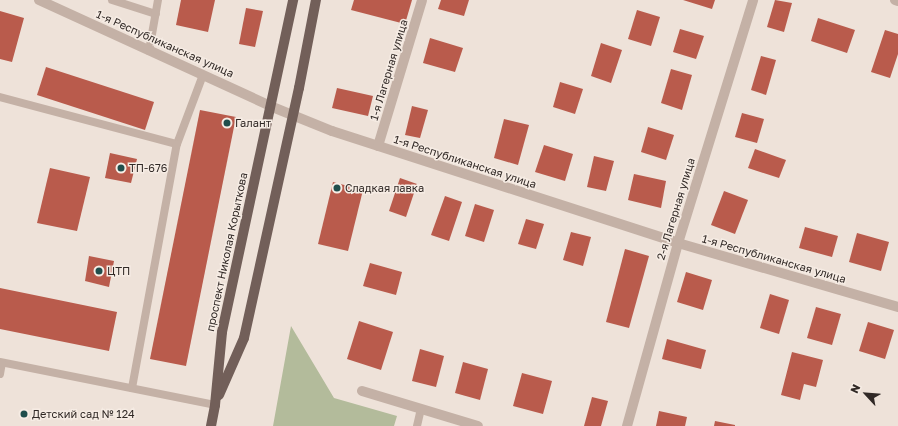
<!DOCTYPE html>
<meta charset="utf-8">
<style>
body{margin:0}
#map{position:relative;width:898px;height:426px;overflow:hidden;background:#eee2d9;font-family:"Golos Text",sans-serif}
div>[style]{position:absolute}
.green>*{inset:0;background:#b3bb9b}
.building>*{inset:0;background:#b95b4c}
.service>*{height:8px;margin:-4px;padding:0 4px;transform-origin:4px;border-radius:4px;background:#c4b1a6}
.minor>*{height:10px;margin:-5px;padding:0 5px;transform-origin:5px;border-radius:5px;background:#c4b1a6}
.primary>*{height:10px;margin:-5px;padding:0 5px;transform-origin:5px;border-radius:5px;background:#725f59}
.dots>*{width:11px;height:11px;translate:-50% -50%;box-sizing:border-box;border:2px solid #f6ece4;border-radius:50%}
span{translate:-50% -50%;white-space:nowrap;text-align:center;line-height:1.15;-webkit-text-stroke:3px #f6ece4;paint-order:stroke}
.street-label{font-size:11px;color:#312926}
.poi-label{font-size:11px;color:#312926}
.left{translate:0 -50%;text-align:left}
.north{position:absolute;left:846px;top:374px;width:40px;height:40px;-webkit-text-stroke:3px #f6ece4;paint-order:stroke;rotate:296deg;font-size:11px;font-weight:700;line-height:16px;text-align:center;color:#312926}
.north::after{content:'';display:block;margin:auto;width:14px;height:18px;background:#312926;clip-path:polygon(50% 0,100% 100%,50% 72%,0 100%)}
</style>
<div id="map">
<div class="green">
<i style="clip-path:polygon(291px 326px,334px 398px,397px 416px,394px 426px,273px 426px)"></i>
</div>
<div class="building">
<i style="clip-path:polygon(181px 0,215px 0,208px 32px,176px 25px)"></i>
<i style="clip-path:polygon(354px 0,412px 0,405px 24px,351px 10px)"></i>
<i style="clip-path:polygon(441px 0,469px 0,464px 16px,438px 9px)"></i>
<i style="clip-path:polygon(683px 0,715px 0,712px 9px)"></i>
<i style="clip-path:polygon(775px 0,792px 3px,784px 32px,767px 27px)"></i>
<i style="clip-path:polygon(246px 8px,263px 11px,255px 47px,239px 44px)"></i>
<i style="clip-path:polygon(637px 10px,660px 17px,651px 46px,628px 39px)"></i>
<i style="clip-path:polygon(0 11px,24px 18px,12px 62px,0 59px)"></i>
<i style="clip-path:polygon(818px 18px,855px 30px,847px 53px,811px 41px)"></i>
<i style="clip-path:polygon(680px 29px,704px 36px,696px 59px,673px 52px)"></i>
<i style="clip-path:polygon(885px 30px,898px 34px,898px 54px,890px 78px,871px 72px)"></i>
<i style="clip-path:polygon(430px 38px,463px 48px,455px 72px,423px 63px)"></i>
<i style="clip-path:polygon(601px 43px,622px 50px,611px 83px,591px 76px)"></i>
<i style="clip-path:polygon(761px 56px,776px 60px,766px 95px,751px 90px)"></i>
<i style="clip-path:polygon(46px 67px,154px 102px,145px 130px,37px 95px)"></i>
<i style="clip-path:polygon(671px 69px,692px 75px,682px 110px,661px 103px)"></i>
<i style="clip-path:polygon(560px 82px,583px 89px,575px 114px,553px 107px)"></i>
<i style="clip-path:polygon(337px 88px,373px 96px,368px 116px,332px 108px)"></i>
<i style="clip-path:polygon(412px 106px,428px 110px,420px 138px,405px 135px)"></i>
<i style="clip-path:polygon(200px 110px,236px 117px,186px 366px,150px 359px)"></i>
<i style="clip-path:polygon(742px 113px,764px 119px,757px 143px,735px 137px)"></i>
<i style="clip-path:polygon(504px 119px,529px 125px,518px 165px,494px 158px)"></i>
<i style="clip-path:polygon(648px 127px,674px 135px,666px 160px,641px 152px)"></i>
<i style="clip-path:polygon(544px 145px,573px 154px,565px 181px,535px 172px)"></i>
<i style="clip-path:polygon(755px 149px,786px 160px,779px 178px,748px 168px)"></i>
<i style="clip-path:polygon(110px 153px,137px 159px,131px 183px,105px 178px)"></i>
<i style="clip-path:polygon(594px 156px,614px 161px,606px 191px,587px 187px)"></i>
<i style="clip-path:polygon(50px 168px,90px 177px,77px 231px,37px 223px)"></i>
<i style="clip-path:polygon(634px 174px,666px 181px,661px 208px,628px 200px)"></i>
<i style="clip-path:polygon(400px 178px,417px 184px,406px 217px,389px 211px)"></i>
<i style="clip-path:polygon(333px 182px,363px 190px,348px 251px,318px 244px)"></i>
<i style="clip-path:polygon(724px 191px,748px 200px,735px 234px,711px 225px)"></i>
<i style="clip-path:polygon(445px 196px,462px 202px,449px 241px,431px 235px)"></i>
<i style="clip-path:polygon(475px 204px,494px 210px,484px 242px,465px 236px)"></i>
<i style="clip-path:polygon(526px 219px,544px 224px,536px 249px,518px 244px)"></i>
<i style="clip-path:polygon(805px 227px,838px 236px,832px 257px,799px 248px)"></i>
<i style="clip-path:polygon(571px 232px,591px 237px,583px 266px,563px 260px)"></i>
<i style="clip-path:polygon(857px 233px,889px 242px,881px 271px,849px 262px)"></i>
<i style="clip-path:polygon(625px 249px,649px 256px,629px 328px,606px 322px)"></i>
<i style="clip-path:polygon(89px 256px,114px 261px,109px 287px,85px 281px)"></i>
<i style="clip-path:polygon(370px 263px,402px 272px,396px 295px,363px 286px)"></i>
<i style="clip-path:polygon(686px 272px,712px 280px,703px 310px,677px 302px)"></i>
<i style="clip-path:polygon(0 288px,117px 312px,109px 351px,0 329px)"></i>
<i style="clip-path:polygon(770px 294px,789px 300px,779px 334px,760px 328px)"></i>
<i style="clip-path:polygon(816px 307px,841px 314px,832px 345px,807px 338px)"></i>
<i style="clip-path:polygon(359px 321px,393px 332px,381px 370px,347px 359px)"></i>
<i style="clip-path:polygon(868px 322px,894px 330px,885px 359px,859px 351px)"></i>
<i style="clip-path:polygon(667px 339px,706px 350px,701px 369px,662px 359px)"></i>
<i style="clip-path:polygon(420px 349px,444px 356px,436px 387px,412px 381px)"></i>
<i style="clip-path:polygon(792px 352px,823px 360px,816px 387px,804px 384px,800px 400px,781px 395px)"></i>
<i style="clip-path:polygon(463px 362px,488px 369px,480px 400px,455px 393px)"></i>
<i style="clip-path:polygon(522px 373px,552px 381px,543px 414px,513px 406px)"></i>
<i style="clip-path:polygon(592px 397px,608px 401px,601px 426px,584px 426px)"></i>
<i style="clip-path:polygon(659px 411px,687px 417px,685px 426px,656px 426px)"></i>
<i style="clip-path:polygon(715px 421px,735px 425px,735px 426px,714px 426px)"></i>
</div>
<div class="service">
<i style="left:112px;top:0;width:46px;rotate:17.7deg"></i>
<i style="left:149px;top:51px;width:52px;rotate:-80deg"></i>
<i style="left:0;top:97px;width:183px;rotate:14.9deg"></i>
<i style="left:177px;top:144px;width:74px;rotate:-69.4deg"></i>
<i style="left:0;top:362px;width:219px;rotate:11.3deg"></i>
<i style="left:0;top:374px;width:11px;rotate:-80deg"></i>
<i style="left:132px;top:388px;width:248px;rotate:-79.6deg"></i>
<i style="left:417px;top:426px;width:17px;rotate:-77deg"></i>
</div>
<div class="minor">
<i style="left:39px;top:0;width:254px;rotate:24.6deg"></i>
<i style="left:270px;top:106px;width:67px;rotate:22deg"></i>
<i style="left:332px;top:131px;width:364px;rotate:17.9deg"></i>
<i style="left:678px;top:243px;width:229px;rotate:16.2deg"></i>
<i style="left:895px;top:0;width:3px;rotate:18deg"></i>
<i style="left:378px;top:146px;width:152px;rotate:-73.2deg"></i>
<i style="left:362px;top:391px;width:121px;rotate:16.8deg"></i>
<i style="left:627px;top:426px;width:190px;rotate:-74.4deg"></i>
<i style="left:678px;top:243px;width:254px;rotate:-72.8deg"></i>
</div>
<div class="primary">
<i style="left:219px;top:395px;width:62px;rotate:-66.3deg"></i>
<i style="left:244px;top:338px;width:256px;rotate:-77.6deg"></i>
<i style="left:299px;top:88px;width:90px;rotate:-79.1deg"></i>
<i style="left:211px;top:426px;width:21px;rotate:-79deg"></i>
<i style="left:215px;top:405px;width:73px;rotate:-84.5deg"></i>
<i style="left:222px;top:332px;width:340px;rotate:-77.9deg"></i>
</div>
<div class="dots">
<i style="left:227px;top:123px;background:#204e4c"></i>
<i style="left:121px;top:168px;background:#204e4c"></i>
<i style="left:337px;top:188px;background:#204e4c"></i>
<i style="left:99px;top:271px;background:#204e4c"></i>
<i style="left:24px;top:414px;background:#204e4c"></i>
</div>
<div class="street-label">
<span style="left:165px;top:44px;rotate:24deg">1-я Республиканская улица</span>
<span style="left:389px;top:70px;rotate:-73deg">1-я Лагерная улица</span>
<span style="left:465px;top:162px;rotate:18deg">1-я Республиканская улица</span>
<span style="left:676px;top:209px;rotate:-73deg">2-я Лагерная улица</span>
<span style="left:227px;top:252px;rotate:-78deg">проспект Николая Корыткова</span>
<span style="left:774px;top:259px;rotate:16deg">1-я Республиканская улица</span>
</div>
<div class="poi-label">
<span class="left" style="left:235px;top:123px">Галант</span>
<span class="left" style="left:129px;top:168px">ТП-676</span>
<span class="left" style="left:345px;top:188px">Сладкая лавка</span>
<span class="left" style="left:107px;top:271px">ЦТП</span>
<span class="left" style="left:32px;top:414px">Детский сад № 124</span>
</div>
<div class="north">N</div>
</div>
